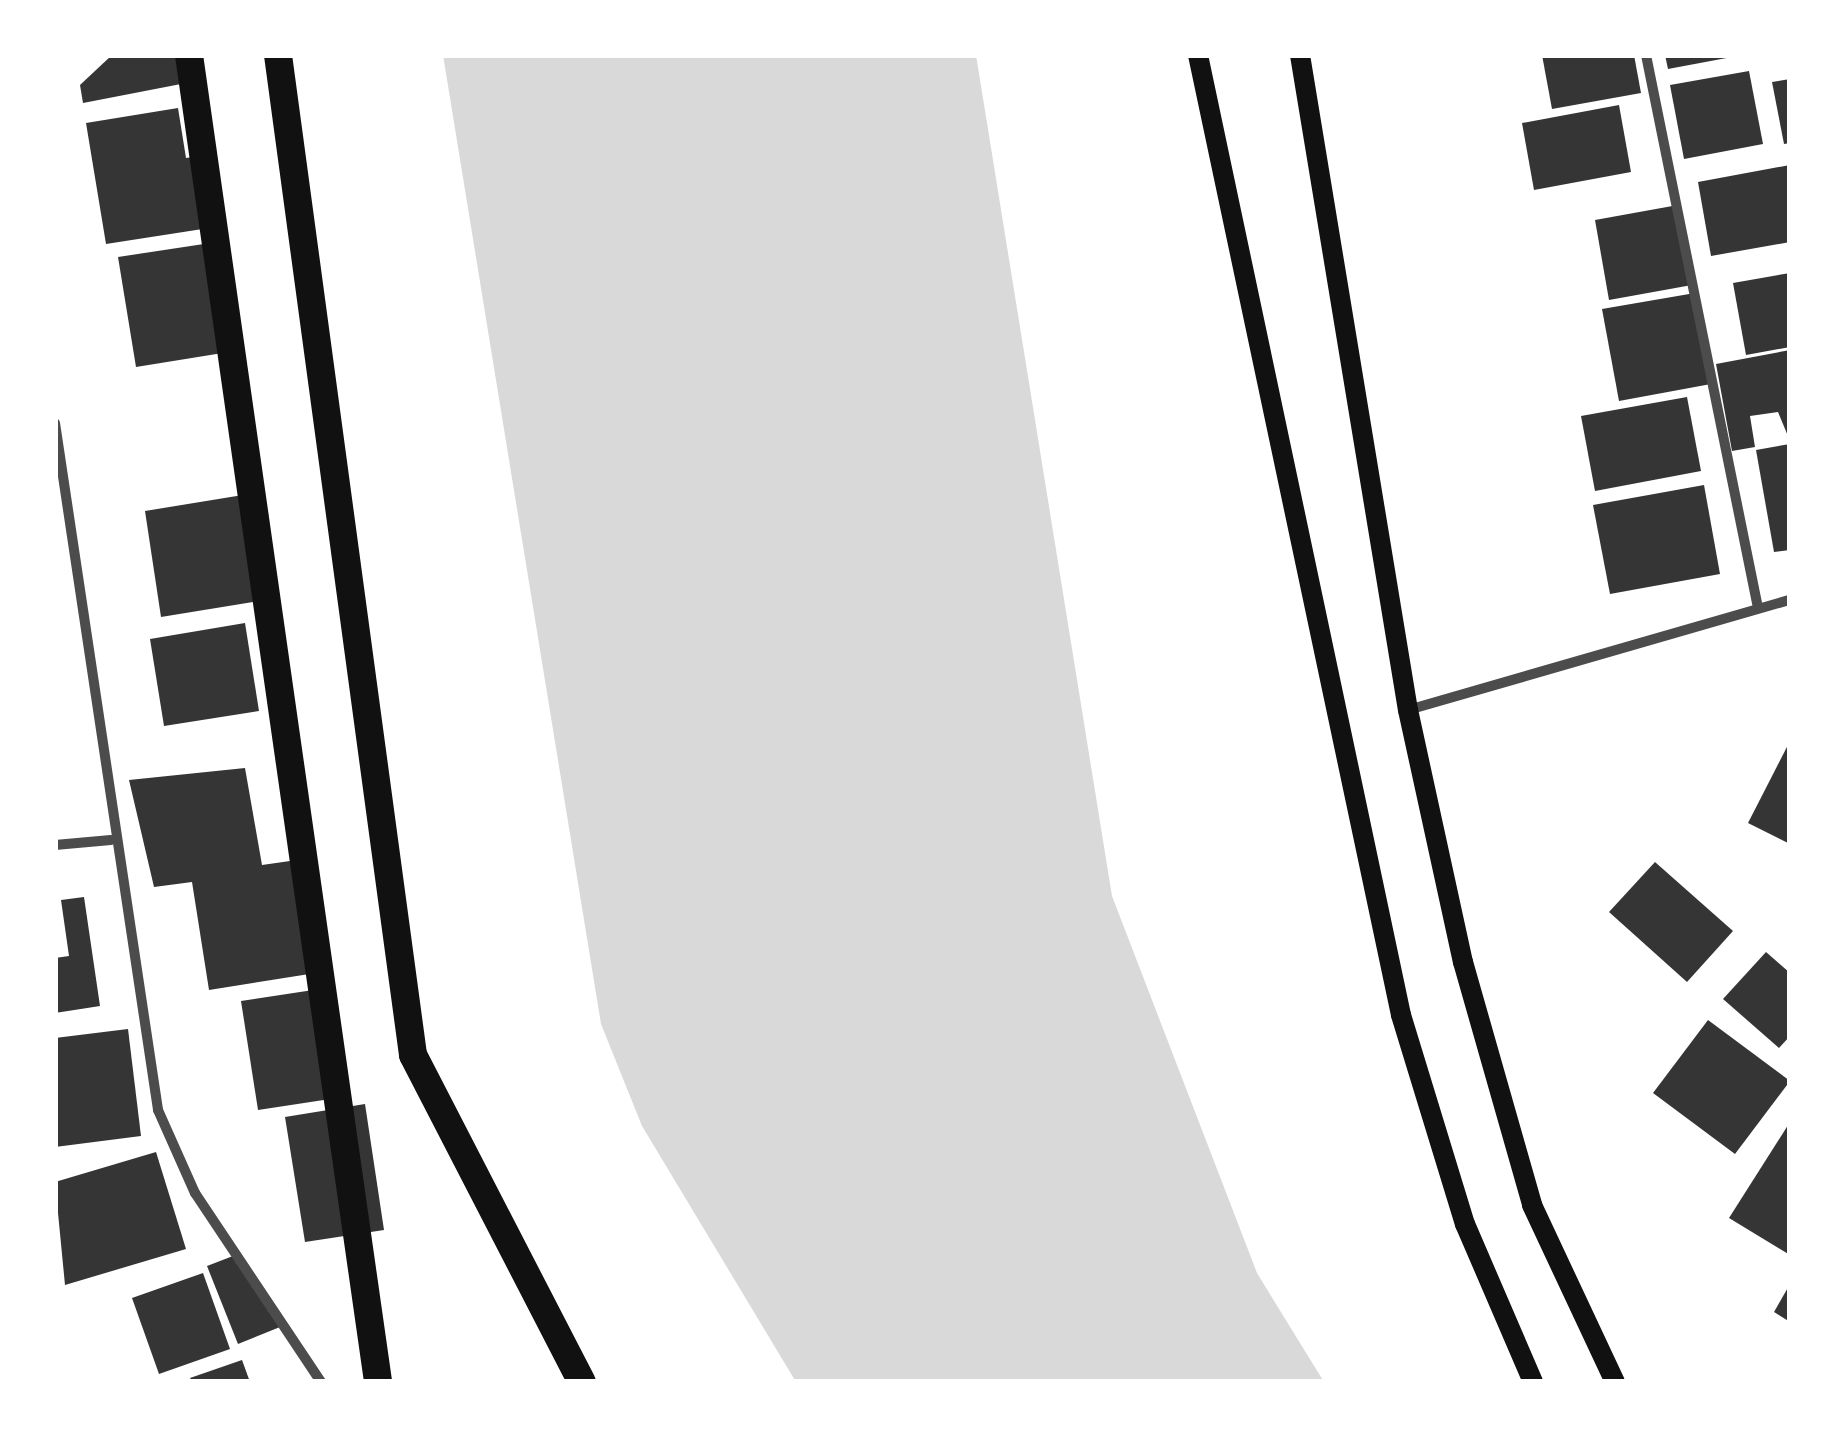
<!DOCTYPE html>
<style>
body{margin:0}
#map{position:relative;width:1845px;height:1437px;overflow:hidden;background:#fff;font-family:"Noto Sans",sans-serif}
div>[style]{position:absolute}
.water>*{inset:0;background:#d9d9d9}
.building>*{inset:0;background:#353535}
.minor>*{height:10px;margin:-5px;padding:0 5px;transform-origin:5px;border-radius:5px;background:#4c4c4c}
.secondary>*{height:20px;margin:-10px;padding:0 10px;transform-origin:10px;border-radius:10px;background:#111}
.trunk>*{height:28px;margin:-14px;padding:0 14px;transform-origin:14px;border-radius:14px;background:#111}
span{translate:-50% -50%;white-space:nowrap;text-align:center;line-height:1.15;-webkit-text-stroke:9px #fff;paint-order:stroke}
.frame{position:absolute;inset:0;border:58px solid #fff;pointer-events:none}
</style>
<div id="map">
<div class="water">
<i style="clip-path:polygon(443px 55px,976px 55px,1112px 896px,1257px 1273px,1324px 1382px,796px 1382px,642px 1126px,601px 1024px)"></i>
</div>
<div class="building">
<i style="clip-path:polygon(112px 55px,186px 55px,181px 84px,83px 103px,80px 85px)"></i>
<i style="clip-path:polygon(1542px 55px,1634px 55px,1641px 93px,1552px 109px)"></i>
<i style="clip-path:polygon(1665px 55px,1732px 55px,1732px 57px,1668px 69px)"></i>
<i style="clip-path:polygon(1749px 71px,1763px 144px,1684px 159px,1670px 85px)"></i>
<i style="clip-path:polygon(1790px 79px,1790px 143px,1784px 144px,1772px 82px)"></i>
<i style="clip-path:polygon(1619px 105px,1631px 172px,1534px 190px,1522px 123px)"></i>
<i style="clip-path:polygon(178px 108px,186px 158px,207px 155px,209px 228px,106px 244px,86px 123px)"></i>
<i style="clip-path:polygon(1790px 165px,1790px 242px,1711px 256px,1698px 182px)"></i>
<i style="clip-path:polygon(1678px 205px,1692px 285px,1609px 300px,1595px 220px)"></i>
<i style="clip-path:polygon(217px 242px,235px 351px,136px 367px,118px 257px)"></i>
<i style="clip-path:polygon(1790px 273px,1790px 347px,1746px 355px,1733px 283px)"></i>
<i style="clip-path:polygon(1695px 293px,1711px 384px,1619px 401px,1602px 309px)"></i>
<i style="clip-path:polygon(1790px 350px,1790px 441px,1778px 412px,1750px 416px,1755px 447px,1732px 451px,1716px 364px)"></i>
<i style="clip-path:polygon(1687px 397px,1701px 471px,1595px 491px,1581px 416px)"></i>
<i style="clip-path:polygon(1790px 444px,1790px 550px,1774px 552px,1756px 450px)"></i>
<i style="clip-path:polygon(1704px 485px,1720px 574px,1610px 594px,1593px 505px)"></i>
<i style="clip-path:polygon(249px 494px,266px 600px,161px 617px,145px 511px)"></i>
<i style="clip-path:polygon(245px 623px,259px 711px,164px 726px,150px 639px)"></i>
<i style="clip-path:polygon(1790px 741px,1790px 844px,1748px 823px)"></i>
<i style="clip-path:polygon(245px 768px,262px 865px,304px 859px,322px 972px,209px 990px,192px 882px,154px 887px,129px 780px)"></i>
<i style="clip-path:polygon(1655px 862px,1733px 931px,1687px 982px,1609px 912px)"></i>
<i style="clip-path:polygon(84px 897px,100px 1006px,55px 1013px,55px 958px,69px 956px,61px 900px)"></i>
<i style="clip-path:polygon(1766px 952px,1790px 973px,1790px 1036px,1779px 1048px,1723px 999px)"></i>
<i style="clip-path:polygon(333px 987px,350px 1096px,258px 1110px,241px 1001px)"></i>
<i style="clip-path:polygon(1708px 1020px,1790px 1081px,1735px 1154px,1653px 1093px)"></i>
<i style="clip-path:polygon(128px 1029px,141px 1136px,55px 1147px,55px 1038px)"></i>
<i style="clip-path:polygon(365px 1104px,384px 1230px,305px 1242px,285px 1117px)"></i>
<i style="clip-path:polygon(1790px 1122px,1790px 1255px,1729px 1218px)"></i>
<i style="clip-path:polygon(156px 1152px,186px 1249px,65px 1285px,55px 1182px)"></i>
<i style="clip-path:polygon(233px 1256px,280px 1327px,238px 1344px,207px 1266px)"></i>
<i style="clip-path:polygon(203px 1273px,230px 1349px,159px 1374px,132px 1298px)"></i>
<i style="clip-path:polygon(1790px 1284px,1790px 1322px,1774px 1312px)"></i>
<i style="clip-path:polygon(242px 1360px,250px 1382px,192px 1382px,190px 1378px)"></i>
</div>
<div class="minor">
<i style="left:1646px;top:55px;width:564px;rotate:78.55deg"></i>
<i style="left:55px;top:423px;width:695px;rotate:81.47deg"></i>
<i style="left:158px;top:1110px;width:91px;rotate:66deg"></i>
<i style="left:195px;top:1193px;width:227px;rotate:56.3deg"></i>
<i style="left:1408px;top:710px;width:398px;rotate:-16.1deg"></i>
<i style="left:55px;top:845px;width:56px;rotate:-5.1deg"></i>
</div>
<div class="secondary">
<i style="left:1198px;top:55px;width:981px;rotate:78.06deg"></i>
<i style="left:1401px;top:1015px;width:219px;rotate:73deg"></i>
<i style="left:1465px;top:1224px;width:172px;rotate:66.7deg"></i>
<i style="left:1300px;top:55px;width:664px;rotate:80.64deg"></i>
<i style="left:1408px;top:710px;width:258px;rotate:77.7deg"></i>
<i style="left:1463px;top:962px;width:253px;rotate:74.1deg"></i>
<i style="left:1532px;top:1205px;width:195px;rotate:64.9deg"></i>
</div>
<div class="trunk">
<i style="left:189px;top:55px;width:1340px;rotate:81.89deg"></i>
<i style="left:278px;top:55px;width:1009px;rotate:82.31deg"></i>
<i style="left:413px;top:1055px;width:368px;rotate:62.7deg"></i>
</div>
<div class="frame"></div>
</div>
